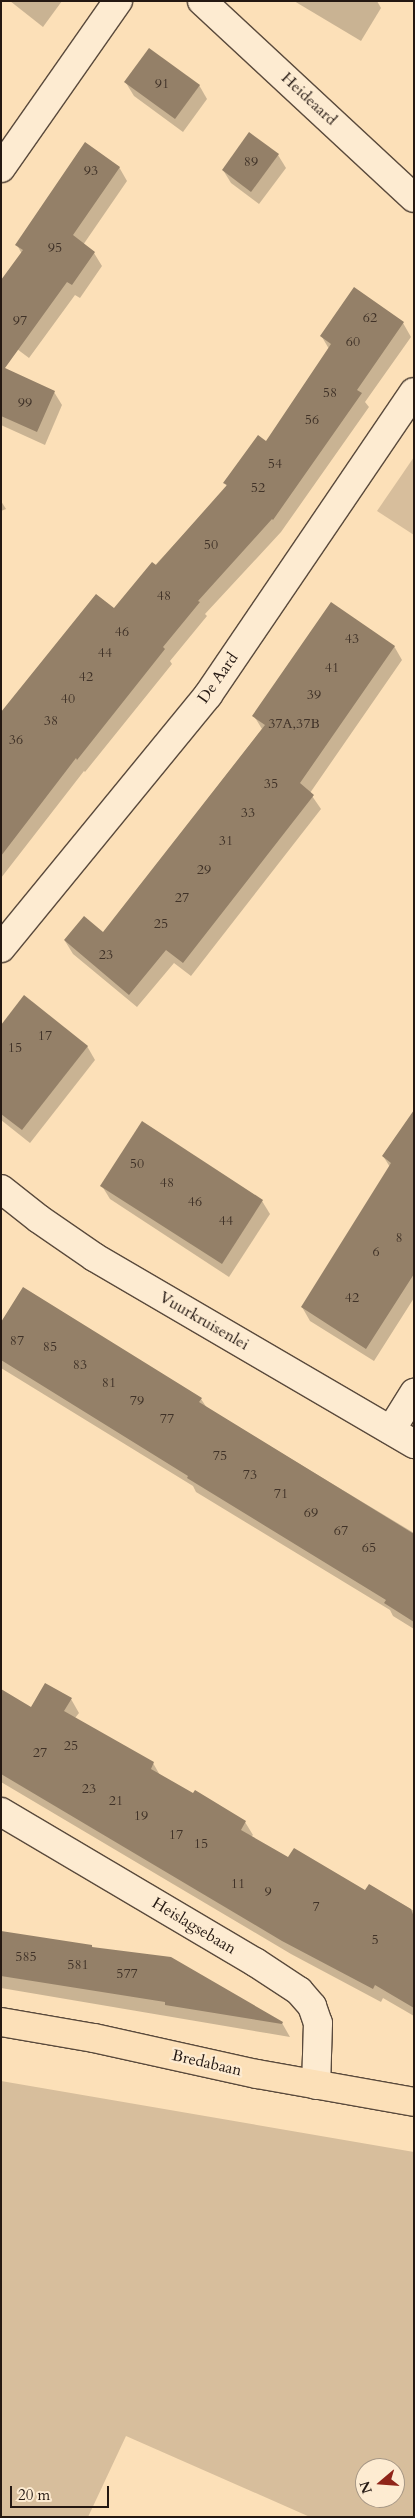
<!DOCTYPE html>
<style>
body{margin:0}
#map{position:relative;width:415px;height:2518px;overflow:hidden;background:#fce0b8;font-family:Cardo,serif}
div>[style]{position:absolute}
.green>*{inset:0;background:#d7be9c}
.shadow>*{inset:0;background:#0003}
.building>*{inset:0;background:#948068}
.roads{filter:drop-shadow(1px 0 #5a4a3c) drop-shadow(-1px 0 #5a4a3c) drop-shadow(0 1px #5a4a3c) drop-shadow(0 -1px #5a4a3c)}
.minor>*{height:28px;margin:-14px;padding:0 14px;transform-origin:14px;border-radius:14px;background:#fdebd1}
.major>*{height:28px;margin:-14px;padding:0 14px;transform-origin:14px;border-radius:14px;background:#fce0b8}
span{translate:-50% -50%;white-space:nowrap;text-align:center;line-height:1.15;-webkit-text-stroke:4.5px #fdebd1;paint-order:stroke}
.number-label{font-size:14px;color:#403228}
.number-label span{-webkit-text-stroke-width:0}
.street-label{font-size:16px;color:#241812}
.frame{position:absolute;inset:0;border:2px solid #241812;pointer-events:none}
.north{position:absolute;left:355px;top:2458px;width:50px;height:50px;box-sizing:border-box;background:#fdebd1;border:1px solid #a69785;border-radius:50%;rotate:252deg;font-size:14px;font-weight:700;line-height:20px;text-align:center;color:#241812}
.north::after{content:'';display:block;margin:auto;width:18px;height:22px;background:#8f2418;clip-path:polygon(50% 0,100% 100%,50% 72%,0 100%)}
.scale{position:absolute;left:10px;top:2486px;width:99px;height:22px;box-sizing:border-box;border:2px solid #241812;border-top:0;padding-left:6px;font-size:15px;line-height:18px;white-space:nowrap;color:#241812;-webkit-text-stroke:4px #fdebd1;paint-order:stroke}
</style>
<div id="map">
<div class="green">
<i style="clip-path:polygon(414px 457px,414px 535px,377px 511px)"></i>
<i style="clip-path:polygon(evenodd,1px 2081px,414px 2152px,414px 2517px,310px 2517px,126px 2436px,88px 2517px,1px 2517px,1px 2081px,365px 2468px,395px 2468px,395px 2498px,365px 2498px,365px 2468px)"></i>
</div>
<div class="shadow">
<i style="clip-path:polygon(10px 1px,62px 1px,43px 27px)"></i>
<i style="clip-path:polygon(294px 1px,377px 1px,381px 8px,361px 41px)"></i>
<i style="clip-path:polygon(126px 83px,199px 85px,207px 99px,183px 132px,134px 96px)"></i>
<i style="clip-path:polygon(278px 155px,286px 168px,259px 204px,231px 183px,223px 170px)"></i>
<i style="clip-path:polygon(119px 167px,127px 181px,83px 245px,94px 253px,102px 266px,80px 298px,75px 295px,29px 358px,1px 337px,22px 254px,17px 245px)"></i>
<i style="clip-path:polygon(403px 323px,411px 337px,365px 402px,369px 407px,281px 532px,205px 614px,207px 616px,170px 661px,172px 664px,85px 772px,84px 771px,1px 878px,1px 716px,114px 610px,227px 487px,225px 483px,267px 442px,329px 349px,322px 337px)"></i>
<i style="clip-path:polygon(1px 367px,54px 392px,62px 405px,45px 445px,1px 425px)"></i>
<i style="clip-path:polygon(1px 501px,6px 509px,1px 511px)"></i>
<i style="clip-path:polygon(394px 646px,402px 660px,310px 793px,321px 809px,191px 976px,174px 963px,137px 1007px,73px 954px,65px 941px,103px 934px,262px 729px,254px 716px)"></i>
<i style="clip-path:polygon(1px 1026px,87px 1046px,95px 1060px,30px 1143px,1px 1120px)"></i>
<i style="clip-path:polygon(414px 1112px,414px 1298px,374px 1361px,310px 1321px,302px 1307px,390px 1167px,383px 1156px)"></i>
<i style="clip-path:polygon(102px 1186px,262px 1201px,270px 1214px,229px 1277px,110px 1199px)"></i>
<i style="clip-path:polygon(1px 1325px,201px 1399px,207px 1408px,414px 1533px,414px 1629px,393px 1616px,390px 1610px,196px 1492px,193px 1486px,1px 1368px)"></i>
<i style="clip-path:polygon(1px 1690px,31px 1709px,71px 1699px,79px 1713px,75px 1718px,153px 1763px,161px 1777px,245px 1822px,253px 1835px,251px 1837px,289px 1858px,366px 1892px,370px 1885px,414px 1911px,414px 2016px,383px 1998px,381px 2002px,291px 1954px,1px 1782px)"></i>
<i style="clip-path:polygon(1px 1932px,92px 1946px,93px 1949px,282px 2023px,290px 2037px,1px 1988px)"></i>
</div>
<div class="building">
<i style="clip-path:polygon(149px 48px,200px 85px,175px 119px,124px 82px)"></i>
<i style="clip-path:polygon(249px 132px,279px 154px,251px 192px,222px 170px)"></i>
<i style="clip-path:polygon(85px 142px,120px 167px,73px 235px,95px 252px,72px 285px,67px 282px,5px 368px,55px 391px,37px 432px,1px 416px,1px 280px,23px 250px,15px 245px)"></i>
<i style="clip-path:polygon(354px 287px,404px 322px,357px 390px,362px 393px,273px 520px,272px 519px,198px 601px,200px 602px,163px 647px,165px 649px,77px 760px,76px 758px,1px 856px,1px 712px,96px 594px,114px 608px,152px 562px,156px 565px,227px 485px,223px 483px,258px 435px,266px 441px,331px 344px,320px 336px)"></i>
<i style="clip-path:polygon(331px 602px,395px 646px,300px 783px,314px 795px,183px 963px,166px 950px,129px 995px,64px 940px,84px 916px,103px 932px,265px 725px,252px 716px)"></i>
<i style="clip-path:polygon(24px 995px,88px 1046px,22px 1130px,1px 1114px,1px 1025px)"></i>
<i style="clip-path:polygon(414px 1110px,414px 1274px,366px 1349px,301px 1307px,391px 1163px,382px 1156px)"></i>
<i style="clip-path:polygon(142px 1121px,263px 1200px,222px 1264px,100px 1186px)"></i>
<i style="clip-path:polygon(23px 1287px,202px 1398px,199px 1402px,414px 1534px,414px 1622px,384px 1603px,386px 1600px,187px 1478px,188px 1476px,1px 1360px,1px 1322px)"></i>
<i style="clip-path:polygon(45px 1683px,72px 1698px,64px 1711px,154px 1762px,151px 1769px,193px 1793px,195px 1790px,246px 1821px,241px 1830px,288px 1857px,294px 1848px,365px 1890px,369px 1884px,411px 1909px,414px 1917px,414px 2008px,375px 1985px,373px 1989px,282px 1941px,1px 1774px,1px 1689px,31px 1707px)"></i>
<i style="clip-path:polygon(1px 1931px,92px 1945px,92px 1947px,171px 1957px,283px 2022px,282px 2024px,165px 2005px,165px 2002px,1px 1976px)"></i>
</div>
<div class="roads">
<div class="minor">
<i style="left:202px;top:1px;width:289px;rotate:42.9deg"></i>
<i style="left:1px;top:168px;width:204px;rotate:-55deg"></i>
<i style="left:1px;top:948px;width:327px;rotate:-50.7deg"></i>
<i style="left:208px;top:695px;width:366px;rotate:-55.8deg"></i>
<i style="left:1px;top:1189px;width:48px;rotate:38.3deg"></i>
<i style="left:39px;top:1219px;width:67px;rotate:34.6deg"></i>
<i style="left:94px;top:1257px;width:371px;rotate:30.3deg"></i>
<i style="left:391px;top:1430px;width:44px;rotate:-58.1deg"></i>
<i style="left:1px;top:1812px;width:295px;rotate:30.6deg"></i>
<i style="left:255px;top:1962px;width:53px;rotate:33.4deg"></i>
<i style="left:299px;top:1991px;width:20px;rotate:49deg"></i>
<i style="left:312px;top:2006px;width:18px;rotate:71deg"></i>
<i style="left:318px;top:2023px;width:62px;rotate:91.8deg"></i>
</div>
<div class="major">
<i style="left:1px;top:2022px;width:94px;rotate:9.8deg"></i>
<i style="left:94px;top:2038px;width:167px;rotate:12.5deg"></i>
<i style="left:257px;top:2074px;width:159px;rotate:10.1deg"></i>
</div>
</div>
<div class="number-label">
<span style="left:162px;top:84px">91</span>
<span style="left:251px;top:162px">89</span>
<span style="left:91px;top:171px">93</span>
<span style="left:55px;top:248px">95</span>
<span style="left:370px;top:318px">62</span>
<span style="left:20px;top:321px">97</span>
<span style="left:353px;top:342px">60</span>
<span style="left:330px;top:393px">58</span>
<span style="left:25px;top:403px">99</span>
<span style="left:312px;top:420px">56</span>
<span style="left:275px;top:464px">54</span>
<span style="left:258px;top:488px">52</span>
<span style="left:211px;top:545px">50</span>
<span style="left:164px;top:596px">48</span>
<span style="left:122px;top:632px">46</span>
<span style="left:352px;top:639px">43</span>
<span style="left:105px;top:653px">44</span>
<span style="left:332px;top:668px">41</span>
<span style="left:86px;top:677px">42</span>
<span style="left:314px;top:695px">39</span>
<span style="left:68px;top:699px">40</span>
<span style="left:51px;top:721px">38</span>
<span style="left:294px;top:724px">37A,37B</span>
<span style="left:16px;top:740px">36</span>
<span style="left:271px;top:784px">35</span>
<span style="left:248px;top:813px">33</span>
<span style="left:226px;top:841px">31</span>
<span style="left:204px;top:870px">29</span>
<span style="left:182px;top:898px">27</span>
<span style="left:161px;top:924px">25</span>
<span style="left:106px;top:955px">23</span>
<span style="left:45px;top:1036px">17</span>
<span style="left:15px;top:1048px">15</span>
<span style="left:137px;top:1164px">50</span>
<span style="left:167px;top:1183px">48</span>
<span style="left:195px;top:1202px">46</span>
<span style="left:226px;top:1221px">44</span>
<span style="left:399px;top:1238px">8</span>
<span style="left:376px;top:1252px">6</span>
<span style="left:352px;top:1298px">42</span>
<span style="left:17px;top:1341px">87</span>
<span style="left:50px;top:1347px">85</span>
<span style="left:80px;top:1365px">83</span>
<span style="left:109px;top:1383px">81</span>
<span style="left:137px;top:1401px">79</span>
<span style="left:167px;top:1419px">77</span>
<span style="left:220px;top:1456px">75</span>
<span style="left:250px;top:1475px">73</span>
<span style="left:281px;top:1494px">71</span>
<span style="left:311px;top:1513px">69</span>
<span style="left:341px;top:1531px">67</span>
<span style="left:369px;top:1548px">65</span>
<span style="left:71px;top:1746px">25</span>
<span style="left:40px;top:1753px">27</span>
<span style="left:89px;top:1789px">23</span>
<span style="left:116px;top:1801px">21</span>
<span style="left:141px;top:1816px">19</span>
<span style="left:176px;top:1835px">17</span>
<span style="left:201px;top:1844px">15</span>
<span style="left:238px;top:1884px">11</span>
<span style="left:268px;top:1892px">9</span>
<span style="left:316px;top:1907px">7</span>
<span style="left:375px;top:1940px">5</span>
<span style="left:26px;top:1957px">585</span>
<span style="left:78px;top:1965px">581</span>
<span style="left:127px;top:1974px">577</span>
</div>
<div class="street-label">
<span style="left:309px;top:99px;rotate:43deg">Heideaard</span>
<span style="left:218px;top:678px;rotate:-55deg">De Aard</span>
<span style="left:204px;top:1321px;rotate:30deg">Vuurkruisenlei</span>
<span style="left:194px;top:1926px;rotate:31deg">Heislagsebaan</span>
<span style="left:207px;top:2063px;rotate:13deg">Bredabaan</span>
</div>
<div class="frame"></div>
<div class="north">N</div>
<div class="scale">20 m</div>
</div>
